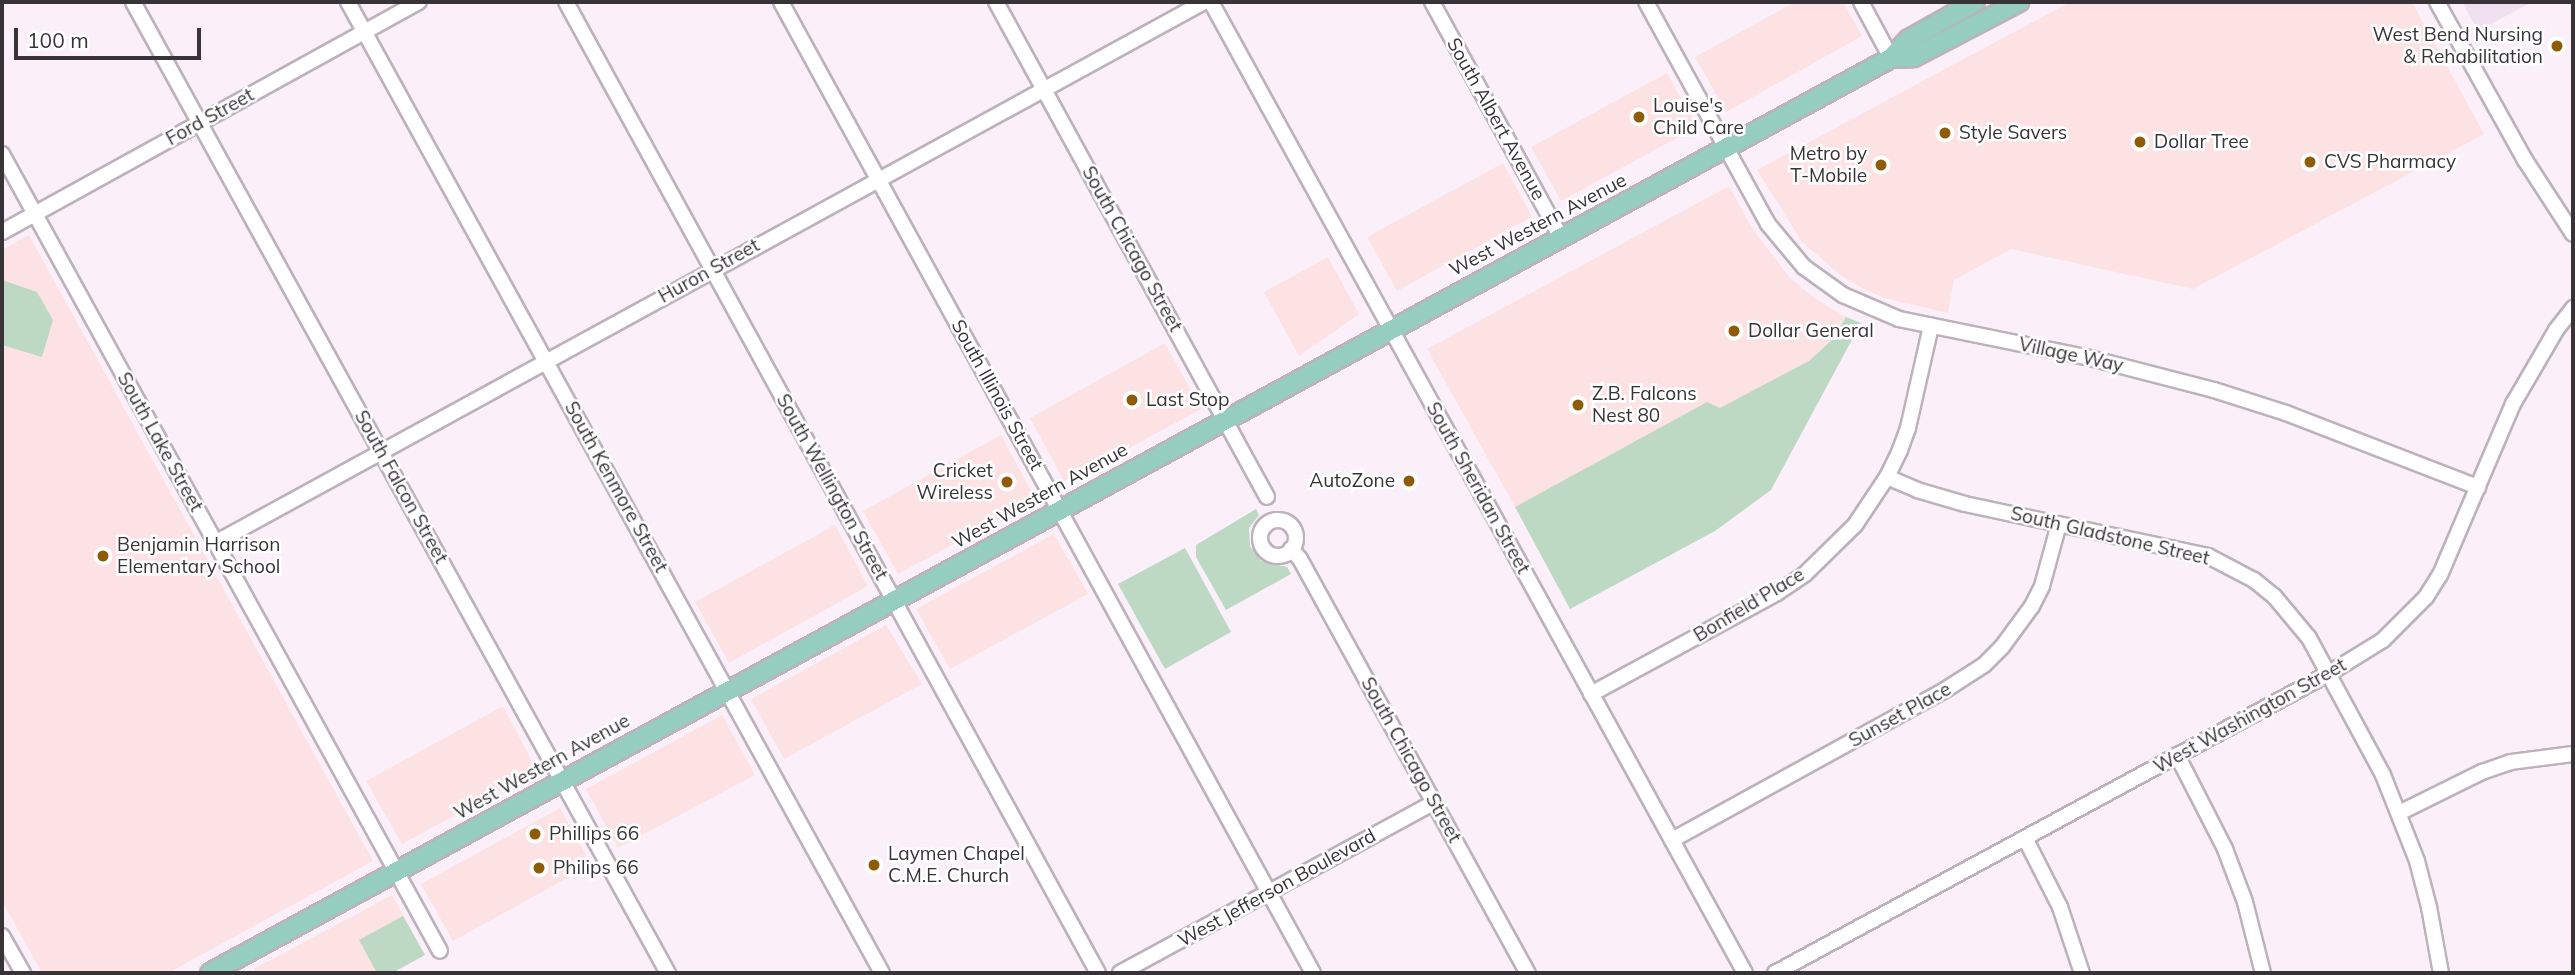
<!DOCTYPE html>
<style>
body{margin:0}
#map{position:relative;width:2575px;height:975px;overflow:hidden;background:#fbf0fa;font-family:Mulish,sans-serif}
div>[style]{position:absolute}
.commercial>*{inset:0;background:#fde2e3}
.built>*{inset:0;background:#f1e0f0}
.education>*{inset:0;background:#fde2e5}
.green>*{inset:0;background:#bdd8c3}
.roads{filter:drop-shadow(2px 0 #bdb2bc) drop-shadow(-2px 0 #bdb2bc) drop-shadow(0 2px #bdb2bc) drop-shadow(0 -2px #bdb2bc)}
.minor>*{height:14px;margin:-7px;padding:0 7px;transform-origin:7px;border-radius:7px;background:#fff}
.minor>.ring{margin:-7px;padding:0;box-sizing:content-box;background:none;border:14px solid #fff;border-radius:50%}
.major>*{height:18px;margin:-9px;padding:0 9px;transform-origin:9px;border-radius:9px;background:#95cec0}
.dots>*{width:19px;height:19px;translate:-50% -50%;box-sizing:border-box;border:4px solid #fff;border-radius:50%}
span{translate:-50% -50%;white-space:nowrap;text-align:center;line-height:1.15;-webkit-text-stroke:5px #fff;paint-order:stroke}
.poi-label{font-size:19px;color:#373337}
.right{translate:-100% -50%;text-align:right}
.left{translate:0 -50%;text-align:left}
.street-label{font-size:19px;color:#373337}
.frame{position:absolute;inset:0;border:4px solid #373337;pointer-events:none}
.scale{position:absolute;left:14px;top:28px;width:187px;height:32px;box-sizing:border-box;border:4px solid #373337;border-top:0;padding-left:9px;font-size:21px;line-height:24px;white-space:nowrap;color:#373337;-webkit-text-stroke:5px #fff;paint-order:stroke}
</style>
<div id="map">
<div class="commercial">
<i style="clip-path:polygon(1795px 2px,1843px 2px,1862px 36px,1726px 112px,1695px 57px)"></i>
<i style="clip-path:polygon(2070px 2px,2412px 2px,2484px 134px,2193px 289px,2011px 249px,1954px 280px,1948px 313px,1884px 298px,1862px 288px,1839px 274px,1802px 242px,1757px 170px)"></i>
<i style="clip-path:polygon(1667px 73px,1697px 127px,1561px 201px,1531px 147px)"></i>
<i style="clip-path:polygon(1503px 163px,1532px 217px,1397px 291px,1367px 237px)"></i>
<i style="clip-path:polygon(1729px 186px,1752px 228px,1790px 278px,1817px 300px,1846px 317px,1833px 339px,1809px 361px,1720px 409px,1707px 402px,1515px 507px,1427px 349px)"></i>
<i style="clip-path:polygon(1328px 257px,1359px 314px,1299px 356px,1264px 292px)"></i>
<i style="clip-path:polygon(1165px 343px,1201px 409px,1065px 483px,1030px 418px)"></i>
<i style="clip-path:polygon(1001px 435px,1036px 500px,898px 574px,863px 511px)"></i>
<i style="clip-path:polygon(835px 525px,868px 586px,729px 663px,695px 602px)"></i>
<i style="clip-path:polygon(1054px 534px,1088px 594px,950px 669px,916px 609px)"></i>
<i style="clip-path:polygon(886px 625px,922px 684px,784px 759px,751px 699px)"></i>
<i style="clip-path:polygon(503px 706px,537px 771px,402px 844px,366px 781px)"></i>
<i style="clip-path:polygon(722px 715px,755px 775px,618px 848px,586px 789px)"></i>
<i style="clip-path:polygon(560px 808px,591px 865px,453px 941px,421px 884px)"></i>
<i style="clip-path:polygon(392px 895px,425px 955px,392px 973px,256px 973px,254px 969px)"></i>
</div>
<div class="built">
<i style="clip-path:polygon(2462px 2px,2532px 2px,2478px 31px)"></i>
</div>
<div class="education">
<i style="clip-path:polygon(29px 235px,373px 861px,168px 973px,42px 973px,2px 901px,2px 250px)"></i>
</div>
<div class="green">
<i style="clip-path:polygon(2px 280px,37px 292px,53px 320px,42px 357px,2px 345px)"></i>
<i style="clip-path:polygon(1846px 317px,1861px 323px,1771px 490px,1715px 531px,1570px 609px,1515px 507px,1707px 402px,1720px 408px,1809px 361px,1833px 339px)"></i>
<i style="clip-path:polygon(1256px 509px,1259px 515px,1249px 528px,1250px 546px,1261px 561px,1287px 567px,1291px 574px,1226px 610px,1196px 557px,1196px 545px)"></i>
<i style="clip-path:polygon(1185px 548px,1231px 632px,1165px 669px,1118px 584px)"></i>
<i style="clip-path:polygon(403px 916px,425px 955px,392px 973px,377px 973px,359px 940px)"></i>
</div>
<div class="roads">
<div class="minor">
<i style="left:133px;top:2px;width:1109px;rotate:61.15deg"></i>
<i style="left:348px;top:2px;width:1108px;rotate:61.19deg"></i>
<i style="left:566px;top:2px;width:1107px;rotate:61.28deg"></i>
<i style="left:781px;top:2px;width:1107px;rotate:61.28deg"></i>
<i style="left:996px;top:2px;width:564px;rotate:61.3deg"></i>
<i style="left:1211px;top:2px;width:1108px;rotate:61.19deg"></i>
<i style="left:1432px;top:2px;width:267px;rotate:61.3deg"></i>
<i style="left:1646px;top:2px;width:253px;rotate:61.2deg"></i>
<i style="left:1768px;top:224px;width:56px;rotate:50.1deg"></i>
<i style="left:1804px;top:267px;width:48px;rotate:35.7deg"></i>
<i style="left:1843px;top:295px;width:61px;rotate:23.2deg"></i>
<i style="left:1899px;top:319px;width:195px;rotate:11.5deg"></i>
<i style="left:2090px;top:358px;width:128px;rotate:14.5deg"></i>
<i style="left:2214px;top:390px;width:76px;rotate:17.7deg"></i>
<i style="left:2286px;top:413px;width:206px;rotate:21.1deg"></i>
<i style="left:1861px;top:2px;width:64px;rotate:61.8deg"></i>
<i style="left:2437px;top:2px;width:181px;rotate:60.9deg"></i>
<i style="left:2525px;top:160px;width:88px;rotate:57deg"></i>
<i style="left:2px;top:154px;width:909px;rotate:61.21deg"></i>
<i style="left:2px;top:232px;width:476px;rotate:-28.9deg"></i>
<i style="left:1887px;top:477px;width:33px;rotate:23deg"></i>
<i style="left:1917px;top:490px;width:50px;rotate:16.3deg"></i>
<i style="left:1965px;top:504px;width:249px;rotate:12.1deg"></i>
<i style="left:2208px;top:556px;width:52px;rotate:27.6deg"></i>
<i style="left:2254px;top:580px;width:26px;rotate:39deg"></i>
<i style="left:2274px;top:596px;width:55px;rotate:50.2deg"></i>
<i style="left:2309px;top:638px;width:156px;rotate:61.6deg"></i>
<i style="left:2383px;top:775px;width:92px;rotate:68.4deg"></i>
<i style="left:2417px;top:861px;width:48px;rotate:75.4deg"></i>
<i style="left:2429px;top:907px;width:67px;rotate:79.7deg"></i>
<i class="ring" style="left:1260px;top:520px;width:22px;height:22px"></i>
<i style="left:215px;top:543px;width:1127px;rotate:-28.68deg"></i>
<i style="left:1291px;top:549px;width:13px;rotate:48deg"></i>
<i style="left:1300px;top:559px;width:473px;rotate:61.2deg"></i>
<i style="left:1591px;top:694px;width:212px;rotate:-28.5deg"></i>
<i style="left:1777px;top:593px;width:34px;rotate:-34deg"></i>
<i style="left:1805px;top:574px;width:70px;rotate:-44.4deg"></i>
<i style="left:1855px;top:525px;width:58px;rotate:-56.3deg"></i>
<i style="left:1887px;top:477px;width:30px;rotate:-64deg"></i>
<i style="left:1900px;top:450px;width:23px;rotate:-70deg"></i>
<i style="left:1908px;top:428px;width:105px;rotate:-77.3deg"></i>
<i style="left:2177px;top:755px;width:106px;rotate:62.9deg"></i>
<i style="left:2225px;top:849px;width:57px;rotate:69.3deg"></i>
<i style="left:2245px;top:902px;width:73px;rotate:75.8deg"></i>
<i style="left:2399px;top:813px;width:93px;rotate:-26.3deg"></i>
<i style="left:2482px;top:772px;width:31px;rotate:-19deg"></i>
<i style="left:2511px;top:762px;width:63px;rotate:-7.4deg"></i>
<i style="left:2025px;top:838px;width:77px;rotate:63.1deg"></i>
<i style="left:2060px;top:907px;width:70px;rotate:71.6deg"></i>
<i style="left:1672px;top:840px;width:311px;rotate:-28.8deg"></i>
<i style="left:1945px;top:690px;width:46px;rotate:-32.7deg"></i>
<i style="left:1984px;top:665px;width:25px;rotate:-45deg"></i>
<i style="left:2002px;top:647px;width:51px;rotate:-53.8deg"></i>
<i style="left:2032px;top:606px;width:22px;rotate:-63deg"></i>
<i style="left:2042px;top:586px;width:64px;rotate:-74.7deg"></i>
<i style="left:2px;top:936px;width:43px;rotate:60.4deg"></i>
<i style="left:1120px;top:973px;width:358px;rotate:-28.5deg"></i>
<i style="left:1775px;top:973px;width:629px;rotate:-28.4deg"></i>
<i style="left:2328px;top:674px;width:65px;rotate:-31.7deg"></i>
<i style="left:2383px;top:640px;width:61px;rotate:-45deg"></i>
<i style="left:2426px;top:597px;width:26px;rotate:-58deg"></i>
<i style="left:2440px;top:575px;width:186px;rotate:-66.9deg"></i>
<i style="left:2513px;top:404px;width:86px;rotate:-59.8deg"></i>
<i style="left:2556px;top:330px;width:28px;rotate:-52deg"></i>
</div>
<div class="major">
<i style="left:1891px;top:58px;width:23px;rotate:-2deg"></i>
<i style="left:1914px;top:57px;width:119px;rotate:-27.6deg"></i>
<i style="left:210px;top:973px;width:1914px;rotate:-28.56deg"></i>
<i style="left:1891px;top:58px;width:26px;rotate:-47deg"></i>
<i style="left:1909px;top:39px;width:76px;rotate:-29.3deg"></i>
</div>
</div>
<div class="dots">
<i style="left:2557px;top:46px;background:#8e5c07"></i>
<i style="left:1639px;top:117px;background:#8e5c07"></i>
<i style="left:1945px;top:133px;background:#8e5c07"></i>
<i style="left:2140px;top:142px;background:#8e5c07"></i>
<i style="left:2310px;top:162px;background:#8e5c07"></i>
<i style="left:1881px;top:165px;background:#8e5c07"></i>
<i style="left:1734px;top:331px;background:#8e5c07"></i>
<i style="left:1132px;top:400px;background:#8e5c07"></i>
<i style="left:1578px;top:405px;background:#8e5c07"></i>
<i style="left:1409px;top:481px;background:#8e5c07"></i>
<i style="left:1007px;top:482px;background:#8e5c07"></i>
<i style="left:103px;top:556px;background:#8e5c07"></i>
<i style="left:535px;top:834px;background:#8e5c07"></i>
<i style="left:874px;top:865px;background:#8e5c07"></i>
<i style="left:539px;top:868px;background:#8e5c07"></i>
</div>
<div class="poi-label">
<span class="right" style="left:2543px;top:46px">West Bend Nursing<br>&amp; Rehabilitation</span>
<span class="left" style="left:1653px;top:117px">Louise's<br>Child Care</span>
<span class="left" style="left:1959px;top:133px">Style Savers</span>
<span class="left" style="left:2154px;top:142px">Dollar Tree</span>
<span class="right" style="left:1867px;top:165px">Metro by<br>T-Mobile</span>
<span class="left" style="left:2324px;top:162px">CVS Pharmacy</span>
<span class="left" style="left:1748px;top:331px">Dollar General</span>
<span class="left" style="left:1592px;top:405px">Z.B. Falcons<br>Nest 80</span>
<span class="left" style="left:1146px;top:400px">Last Stop</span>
<span class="right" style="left:993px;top:482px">Cricket<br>Wireless</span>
<span class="right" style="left:1395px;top:481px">AutoZone</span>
<span class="left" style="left:117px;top:556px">Benjamin Harrison<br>Elementary School</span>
<span class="left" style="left:549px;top:834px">Phillips 66</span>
<span class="left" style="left:888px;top:865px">Laymen Chapel<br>C.M.E. Church</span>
<span class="left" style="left:553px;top:868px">Philips 66</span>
</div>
<div class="street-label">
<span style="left:210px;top:117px;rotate:-29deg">Ford Street</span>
<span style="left:1496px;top:119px;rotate:61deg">South Albert Avenue</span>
<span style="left:1538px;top:225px;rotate:-28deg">West Western Avenue</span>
<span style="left:1132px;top:249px;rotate:61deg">South Chicago Street</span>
<span style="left:709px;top:271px;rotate:-29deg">Huron Street</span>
<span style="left:2071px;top:355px;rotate:12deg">Village Way</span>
<span style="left:997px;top:395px;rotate:61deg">South Illinois Street</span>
<span style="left:160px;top:442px;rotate:61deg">South Lake Street</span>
<span style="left:401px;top:487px;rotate:61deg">South Falcon Street</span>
<span style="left:616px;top:487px;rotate:61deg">South Kenmore Street</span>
<span style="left:832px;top:487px;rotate:61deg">South Wellington Street</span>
<span style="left:1478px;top:488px;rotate:61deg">South Sheridan Street</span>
<span style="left:1040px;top:496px;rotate:-29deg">West Western Avenue</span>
<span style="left:2110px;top:536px;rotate:13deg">South Gladstone Street</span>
<span style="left:1749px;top:605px;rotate:-31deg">Bonfield Place</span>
<span style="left:1900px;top:715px;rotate:-29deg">Sunset Place</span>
<span style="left:2250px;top:716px;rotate:-29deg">West Washington Street</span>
<span style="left:1411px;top:760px;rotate:61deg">South Chicago Street</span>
<span style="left:542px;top:767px;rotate:-29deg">West Western Avenue</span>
<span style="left:1277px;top:888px;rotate:-29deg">West Jefferson Boulevard</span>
</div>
<div class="frame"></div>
<div class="scale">100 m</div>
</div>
